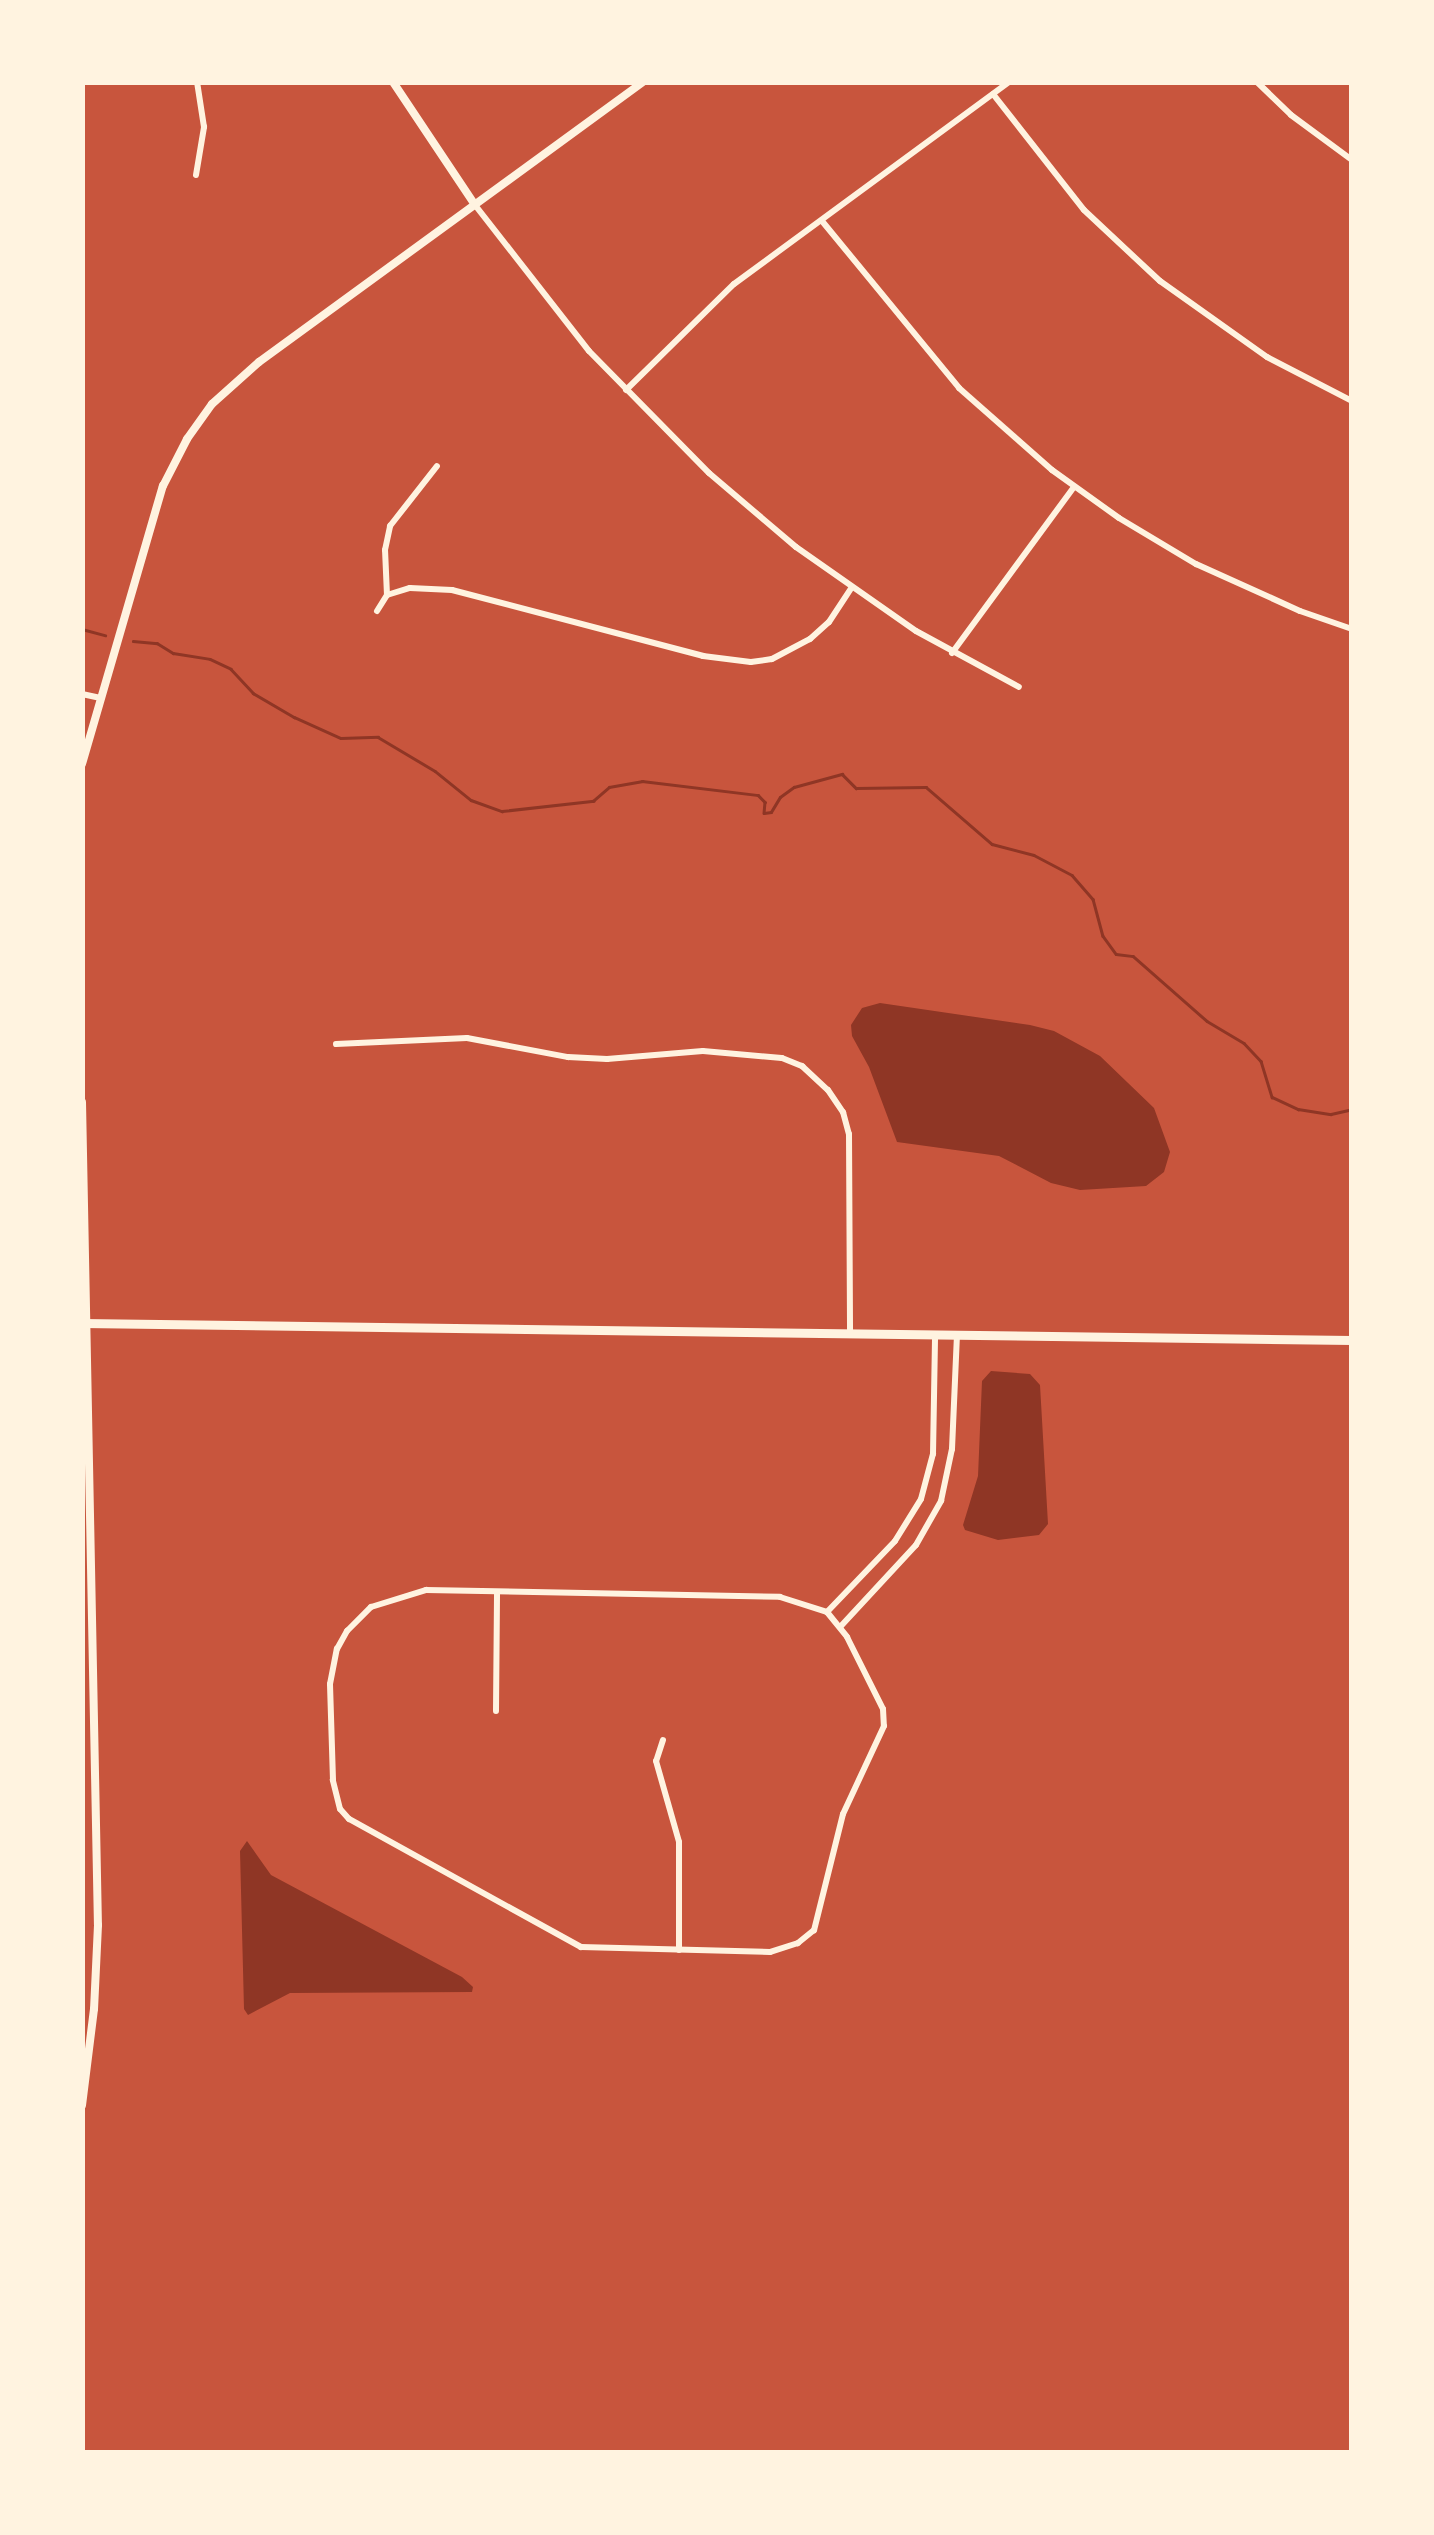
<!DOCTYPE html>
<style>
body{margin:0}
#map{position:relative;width:1434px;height:2535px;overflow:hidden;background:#c8553d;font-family:Lato,sans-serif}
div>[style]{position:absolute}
.water>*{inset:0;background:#8f3625}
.stream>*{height:2.5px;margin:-1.25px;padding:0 1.25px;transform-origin:1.25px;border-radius:1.25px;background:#8f3625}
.minor>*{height:6px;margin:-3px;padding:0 3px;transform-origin:3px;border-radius:3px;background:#fff3e0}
.tertiary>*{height:8px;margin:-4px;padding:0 4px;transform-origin:4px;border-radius:4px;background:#fff3e0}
.secondary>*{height:9px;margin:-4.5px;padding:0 4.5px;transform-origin:4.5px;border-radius:4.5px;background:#fff3e0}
span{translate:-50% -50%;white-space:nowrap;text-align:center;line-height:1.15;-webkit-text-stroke:8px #fff3e0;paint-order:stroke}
.frame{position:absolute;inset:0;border:85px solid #fff3e0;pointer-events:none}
</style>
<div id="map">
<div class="water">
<i style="clip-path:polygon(880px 1003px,1030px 1025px,1054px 1031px,1100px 1056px,1154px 1108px,1170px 1152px,1164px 1172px,1146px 1186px,1080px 1190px,1051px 1183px,999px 1156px,897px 1142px,869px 1067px,852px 1036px,851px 1025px,862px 1008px)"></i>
<i style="clip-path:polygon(991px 1371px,1030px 1374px,1040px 1385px,1048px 1524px,1039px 1535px,998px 1540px,965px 1530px,963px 1525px,978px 1476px,982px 1381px)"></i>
<i style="clip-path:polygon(247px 1841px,271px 1875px,462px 1977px,473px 1987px,472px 1992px,290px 1993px,248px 2015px,244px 2009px,240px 1851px)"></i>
</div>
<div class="stream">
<i style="left:82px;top:629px;width:24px;rotate:15deg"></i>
<i style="left:133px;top:641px;width:24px;rotate:5deg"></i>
<i style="left:157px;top:643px;width:19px;rotate:32deg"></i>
<i style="left:173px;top:653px;width:37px;rotate:9deg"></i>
<i style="left:210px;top:659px;width:23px;rotate:25deg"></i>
<i style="left:231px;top:669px;width:33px;rotate:47deg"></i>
<i style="left:253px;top:693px;width:48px;rotate:30.3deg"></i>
<i style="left:294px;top:717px;width:51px;rotate:24.1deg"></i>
<i style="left:341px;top:738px;width:37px;rotate:-2deg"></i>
<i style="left:378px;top:737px;width:66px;rotate:30.8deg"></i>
<i style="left:435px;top:771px;width:46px;rotate:38.9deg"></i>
<i style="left:471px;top:800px;width:33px;rotate:20deg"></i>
<i style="left:502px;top:811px;width:92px;rotate:-6.3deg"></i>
<i style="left:593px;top:801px;width:21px;rotate:-41deg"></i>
<i style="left:609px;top:787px;width:34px;rotate:-10deg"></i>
<i style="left:642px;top:781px;width:117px;rotate:6.9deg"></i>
<i style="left:758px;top:795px;width:10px;rotate:45deg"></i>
<i style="left:765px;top:802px;width:11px;rotate:95deg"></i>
<i style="left:764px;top:813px;width:7px;rotate:-8deg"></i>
<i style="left:771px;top:812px;width:17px;rotate:-59deg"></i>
<i style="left:780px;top:797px;width:17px;rotate:-36deg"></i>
<i style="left:794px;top:787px;width:50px;rotate:-15.2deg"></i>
<i style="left:842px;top:774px;width:20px;rotate:45deg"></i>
<i style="left:856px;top:788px;width:70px;rotate:-0.8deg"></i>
<i style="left:926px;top:787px;width:87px;rotate:40.8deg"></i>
<i style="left:992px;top:844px;width:43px;rotate:14.7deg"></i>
<i style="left:1034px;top:855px;width:43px;rotate:27.8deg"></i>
<i style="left:1072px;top:875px;width:32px;rotate:49deg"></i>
<i style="left:1093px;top:899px;width:38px;rotate:75deg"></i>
<i style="left:1103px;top:936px;width:22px;rotate:54deg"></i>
<i style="left:1116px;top:954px;width:17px;rotate:7deg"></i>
<i style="left:1133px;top:956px;width:98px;rotate:41.3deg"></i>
<i style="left:1207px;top:1021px;width:43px;rotate:30.7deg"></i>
<i style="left:1244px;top:1043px;width:25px;rotate:47deg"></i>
<i style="left:1261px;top:1061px;width:38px;rotate:73deg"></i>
<i style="left:1272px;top:1097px;width:29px;rotate:25deg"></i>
<i style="left:1298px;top:1109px;width:33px;rotate:9deg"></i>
<i style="left:1331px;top:1114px;width:22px;rotate:-13deg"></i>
</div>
<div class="minor">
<i style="left:1257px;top:82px;width:47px;rotate:44.1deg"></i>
<i style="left:1291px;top:115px;width:76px;rotate:36.4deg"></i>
<i style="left:993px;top:94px;width:147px;rotate:51.9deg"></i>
<i style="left:1084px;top:210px;width:104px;rotate:43.1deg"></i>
<i style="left:1160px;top:281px;width:131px;rotate:35.4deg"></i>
<i style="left:1267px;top:357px;width:96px;rotate:27.4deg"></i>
<i style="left:196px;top:175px;width:49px;rotate:-80.5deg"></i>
<i style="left:204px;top:127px;width:46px;rotate:-98.8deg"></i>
<i style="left:475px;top:205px;width:185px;rotate:52deg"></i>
<i style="left:589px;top:351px;width:171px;rotate:45.5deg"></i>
<i style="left:709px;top:473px;width:114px;rotate:40.4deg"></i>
<i style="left:796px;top:547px;width:146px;rotate:35deg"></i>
<i style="left:916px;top:631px;width:117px;rotate:28.5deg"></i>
<i style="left:822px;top:221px;width:216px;rotate:50.6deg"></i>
<i style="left:959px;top:388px;width:124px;rotate:41.4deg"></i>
<i style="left:1052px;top:470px;width:82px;rotate:35.6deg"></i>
<i style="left:1119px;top:518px;width:90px;rotate:30.9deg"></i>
<i style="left:1196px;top:564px;width:114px;rotate:24.3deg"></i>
<i style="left:1300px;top:611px;width:55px;rotate:19.1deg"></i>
<i style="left:626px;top:390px;width:151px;rotate:-44.5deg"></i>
<i style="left:734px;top:284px;width:341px;rotate:-36.3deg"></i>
<i style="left:387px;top:595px;width:45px;rotate:-92.5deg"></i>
<i style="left:385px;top:550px;width:25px;rotate:-78deg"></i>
<i style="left:390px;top:526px;width:76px;rotate:-51.9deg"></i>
<i style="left:377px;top:611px;width:19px;rotate:-58deg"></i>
<i style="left:387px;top:595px;width:24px;rotate:-17deg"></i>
<i style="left:410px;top:588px;width:42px;rotate:2.7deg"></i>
<i style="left:452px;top:590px;width:260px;rotate:14.7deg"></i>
<i style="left:703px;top:656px;width:48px;rotate:7.1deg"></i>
<i style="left:751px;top:662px;width:21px;rotate:-8deg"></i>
<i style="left:772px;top:659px;width:43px;rotate:-27.8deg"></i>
<i style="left:810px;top:639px;width:25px;rotate:-42deg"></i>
<i style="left:829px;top:622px;width:42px;rotate:-56.7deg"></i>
<i style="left:952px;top:653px;width:206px;rotate:-53.7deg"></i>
<i style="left:82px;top:694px;width:19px;rotate:12deg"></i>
<i style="left:336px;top:1044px;width:131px;rotate:-2.6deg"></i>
<i style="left:467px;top:1038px;width:103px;rotate:10.7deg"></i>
<i style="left:568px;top:1057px;width:39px;rotate:3deg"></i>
<i style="left:607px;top:1059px;width:96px;rotate:-4.8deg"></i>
<i style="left:703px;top:1051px;width:79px;rotate:5.1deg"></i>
<i style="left:782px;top:1058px;width:22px;rotate:22deg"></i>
<i style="left:802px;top:1066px;width:35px;rotate:43deg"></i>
<i style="left:828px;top:1090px;width:27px;rotate:56deg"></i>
<i style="left:843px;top:1112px;width:23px;rotate:75deg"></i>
<i style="left:849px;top:1134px;width:199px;rotate:89.7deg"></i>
<i style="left:426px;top:1590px;width:354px;rotate:1.1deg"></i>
<i style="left:780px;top:1597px;width:49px;rotate:17.7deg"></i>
<i style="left:827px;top:1612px;width:32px;rotate:51deg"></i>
<i style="left:847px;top:1637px;width:80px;rotate:63.4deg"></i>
<i style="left:883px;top:1709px;width:17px;rotate:87deg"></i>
<i style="left:884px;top:1726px;width:97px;rotate:115deg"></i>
<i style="left:843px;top:1814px;width:120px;rotate:104deg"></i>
<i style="left:814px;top:1930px;width:21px;rotate:141deg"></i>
<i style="left:798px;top:1943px;width:29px;rotate:162deg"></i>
<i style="left:770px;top:1952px;width:189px;rotate:-178.5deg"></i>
<i style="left:581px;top:1947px;width:265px;rotate:-151.1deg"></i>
<i style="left:349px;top:1819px;width:13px;rotate:-132deg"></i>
<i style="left:340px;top:1809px;width:30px;rotate:-104deg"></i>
<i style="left:333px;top:1780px;width:96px;rotate:-91.8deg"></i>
<i style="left:330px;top:1684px;width:36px;rotate:-79deg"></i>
<i style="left:337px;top:1649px;width:21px;rotate:-61deg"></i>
<i style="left:347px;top:1631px;width:34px;rotate:-45deg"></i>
<i style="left:371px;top:1607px;width:58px;rotate:-17.2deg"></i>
<i style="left:827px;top:1612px;width:98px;rotate:-46.2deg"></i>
<i style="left:895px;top:1541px;width:49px;rotate:-58.2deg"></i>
<i style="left:921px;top:1499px;width:47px;rotate:-75.1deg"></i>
<i style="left:933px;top:1454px;width:119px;rotate:-89deg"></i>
<i style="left:841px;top:1626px;width:110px;rotate:-47.2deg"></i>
<i style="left:916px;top:1545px;width:51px;rotate:-60.4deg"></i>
<i style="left:941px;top:1501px;width:53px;rotate:-78.1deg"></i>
<i style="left:952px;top:1449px;width:114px;rotate:-87.5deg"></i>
<i style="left:496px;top:1711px;width:119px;rotate:-89.5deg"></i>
<i style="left:663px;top:1740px;width:22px;rotate:108deg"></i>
<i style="left:656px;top:1761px;width:84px;rotate:74.1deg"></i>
<i style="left:679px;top:1842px;width:108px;rotate:90deg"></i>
</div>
<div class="tertiary">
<i style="left:393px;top:82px;width:148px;rotate:56.3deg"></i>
<i style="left:82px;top:764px;width:290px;rotate:-73.8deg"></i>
<i style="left:163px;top:486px;width:53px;rotate:-62.9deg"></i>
<i style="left:187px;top:439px;width:43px;rotate:-54.5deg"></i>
<i style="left:212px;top:404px;width:63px;rotate:-41.8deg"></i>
<i style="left:259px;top:362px;width:475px;rotate:-36.1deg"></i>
<i style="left:82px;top:1102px;width:823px;rotate:88.89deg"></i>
<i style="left:98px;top:1925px;width:84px;rotate:92.7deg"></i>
<i style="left:94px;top:2009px;width:97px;rotate:97.1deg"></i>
</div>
<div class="secondary">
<i style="left:82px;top:1323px;width:1270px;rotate:0.77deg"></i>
</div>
<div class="frame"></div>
</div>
